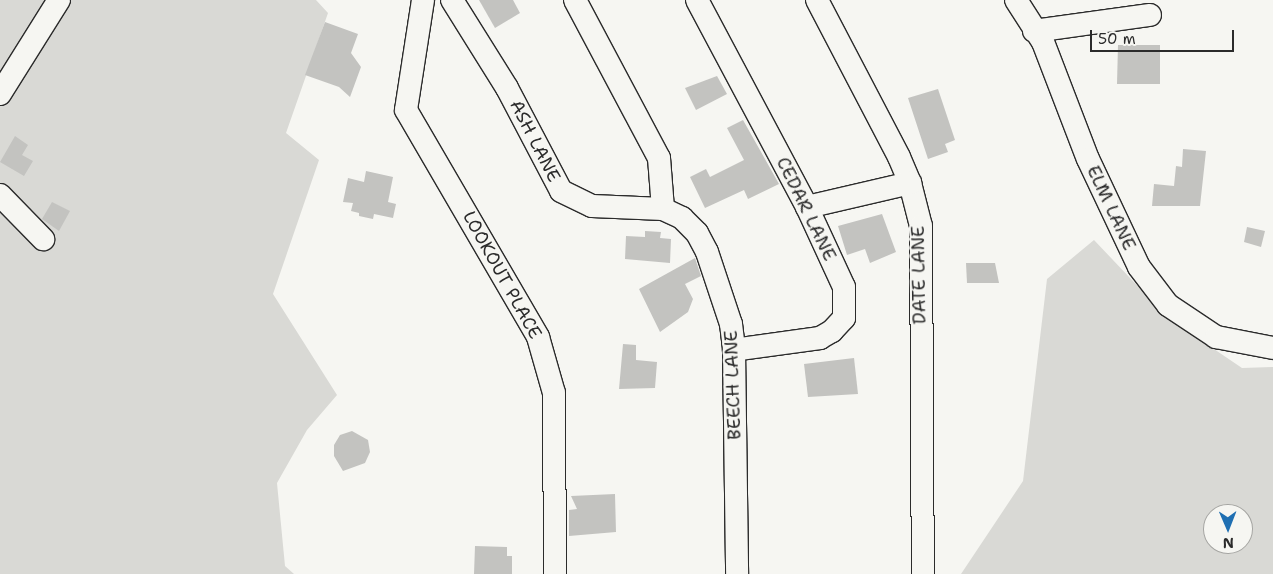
<!DOCTYPE html>
<style>
body{margin:0}
#map{position:relative;width:1273px;height:574px;overflow:hidden;background:#f6f6f2;font-family:"Shantell Sans",sans-serif}
div>[style]{position:absolute}
.green>*{inset:0;background:#d9d9d5}
.building>*{inset:0;background:#c3c3c0}
.roads{filter:drop-shadow(1px 0 #2b2b2b) drop-shadow(-1px 0 #2b2b2b) drop-shadow(0 1px #2b2b2b) drop-shadow(0 -1px #2b2b2b)}
.minor>*{height:22px;margin:-11px;padding:0 11px;transform-origin:11px;border-radius:11px;background:#f6f6f2}
span{translate:-50% -50%;white-space:nowrap;text-align:center;line-height:1.15;-webkit-text-stroke:4px #f6f6f2;paint-order:stroke}
.street-label{font-size:18px;color:#2b2b2b}
.north{position:absolute;left:1203px;top:504px;width:50px;height:50px;box-sizing:border-box;background:#f6f6f2;border:1px solid #a5a5a2;border-radius:50%;rotate:179deg;font-size:14px;font-weight:700;line-height:20px;text-align:center;color:#2b2b2b}
.north::after{content:'';display:block;margin:auto;width:18px;height:22px;background:#1f6fb2;clip-path:polygon(50% 0,100% 100%,50% 72%,0 100%)}
.scale{position:absolute;left:1090px;top:30px;width:144px;height:22px;box-sizing:border-box;border:2px solid #2b2b2b;border-top:0;padding-left:6px;font-size:15px;line-height:18px;white-space:nowrap;color:#2b2b2b;-webkit-text-stroke:4px #f6f6f2;paint-order:stroke}
</style>
<div id="map">
<div class="green">
<i style="clip-path:polygon(0 0,316px 0,328px 13px,286px 133px,319px 160px,273px 294px,337px 395px,307px 430px,277px 483px,285px 566px,294px 574px,0 574px)"></i>
<i style="clip-path:polygon(evenodd,1094px 240px,1168px 318px,1242px 368px,1273px 367px,1273px 574px,961px 574px,1023px 481px,1047px 279px,1094px 240px,1213px 514px,1243px 514px,1243px 544px,1213px 544px,1213px 514px)"></i>
</div>
<div class="building">
<i style="clip-path:polygon(479px 0,513px 0,520px 13px,495px 28px)"></i>
<i style="clip-path:polygon(325px 22px,358px 34px,351px 53px,361px 67px,350px 97px,339px 87px,305px 75px)"></i>
<i style="clip-path:polygon(1118px 45px,1160px 45px,1160px 84px,1117px 84px)"></i>
<i style="clip-path:polygon(717px 76px,727px 94px,696px 110px,685px 88px)"></i>
<i style="clip-path:polygon(938px 89px,955px 140px,945px 144px,948px 152px,928px 159px,908px 98px)"></i>
<i style="clip-path:polygon(743px 120px,779px 184px,748px 199px,744px 190px,705px 208px,690px 177px,706px 169px,710px 177px,744px 160px,727px 128px)"></i>
<i style="clip-path:polygon(15px 136px,28px 145px,22px 155px,33px 161px,24px 176px,0 162px)"></i>
<i style="clip-path:polygon(1183px 149px,1206px 151px,1200px 206px,1152px 206px,1154px 184px,1174px 186px,1176px 166px,1182px 167px)"></i>
<i style="clip-path:polygon(366px 171px,393px 177px,388px 202px,396px 204px,393px 218px,374px 214px,373px 219px,359px 216px,359px 213px,351px 211px,353px 203px,343px 202px,348px 178px,364px 182px)"></i>
<i style="clip-path:polygon(52px 202px,70px 211px,59px 231px,42px 219px)"></i>
<i style="clip-path:polygon(882px 214px,896px 252px,870px 263px,865px 249px,847px 255px,838px 226px)"></i>
<i style="clip-path:polygon(1247px 227px,1265px 231px,1261px 247px,1244px 242px)"></i>
<i style="clip-path:polygon(645px 231px,661px 232px,660px 238px,671px 239px,670px 263px,625px 259px,626px 236px,645px 237px)"></i>
<i style="clip-path:polygon(695px 258px,701px 276px,685px 284px,693px 299px,688px 312px,660px 332px,639px 289px)"></i>
<i style="clip-path:polygon(966px 263px,995px 263px,999px 283px,967px 283px)"></i>
<i style="clip-path:polygon(623px 344px,636px 345px,636px 360px,657px 362px,655px 388px,619px 389px)"></i>
<i style="clip-path:polygon(854px 358px,858px 394px,808px 397px,804px 364px)"></i>
<i style="clip-path:polygon(352px 431px,368px 440px,370px 452px,365px 463px,343px 471px,334px 456px,334px 445px,340px 435px)"></i>
<i style="clip-path:polygon(615px 494px,616px 532px,569px 536px,569px 510px,577px 509px,571px 496px)"></i>
<i style="clip-path:polygon(475px 546px,507px 547px,507px 556px,512px 556px,512px 574px,474px 574px)"></i>
</div>
<div class="roads">
<div class="minor">
<i style="left:423px;top:0;width:111px;rotate:98.8deg"></i>
<i style="left:406px;top:110px;width:263px;rotate:59.8deg"></i>
<i style="left:538px;top:337px;width:58px;rotate:74.1deg"></i>
<i style="left:554px;top:393px;width:181px;rotate:89.7deg"></i>
<i style="left:452px;top:0;width:104px;rotate:58deg"></i>
<i style="left:507px;top:88px;width:116px;rotate:62.3deg"></i>
<i style="left:561px;top:191px;width:34px;rotate:26deg"></i>
<i style="left:592px;top:206px;width:71px;rotate:2.4deg"></i>
<i style="left:663px;top:209px;width:21px;rotate:25deg"></i>
<i style="left:682px;top:218px;width:21px;rotate:45deg"></i>
<i style="left:697px;top:233px;width:21px;rotate:62deg"></i>
<i style="left:707px;top:252px;width:76px;rotate:71.6deg"></i>
<i style="left:731px;top:324px;width:26px;rotate:83deg"></i>
<i style="left:734px;top:350px;width:224px;rotate:89.2deg"></i>
<i style="left:575px;top:0;width:179px;rotate:62deg"></i>
<i style="left:659px;top:158px;width:51px;rotate:85.5deg"></i>
<i style="left:697px;top:0;width:234px;rotate:62deg"></i>
<i style="left:807px;top:207px;width:88px;rotate:65.2deg"></i>
<i style="left:844px;top:287px;width:31px;rotate:90deg"></i>
<i style="left:844px;top:318px;width:18px;rotate:133deg"></i>
<i style="left:832px;top:331px;width:14px;rotate:150deg"></i>
<i style="left:820px;top:338px;width:87px;rotate:172.1deg"></i>
<i style="left:817px;top:0;width:177px;rotate:62.4deg"></i>
<i style="left:899px;top:157px;width:28px;rotate:67deg"></i>
<i style="left:910px;top:183px;width:44px;rotate:75.7deg"></i>
<i style="left:921px;top:226px;width:348px;rotate:89.7deg"></i>
<i style="left:1016px;top:0;width:50px;rotate:57.3deg"></i>
<i style="left:1043px;top:42px;width:125px;rotate:69deg"></i>
<i style="left:1088px;top:159px;width:119px;rotate:64.7deg"></i>
<i style="left:1139px;top:267px;width:48px;rotate:52.7deg"></i>
<i style="left:1168px;top:305px;width:58px;rotate:33.7deg"></i>
<i style="left:1216px;top:337px;width:58px;rotate:10.9deg"></i>
<i style="left:1034px;top:31px;width:117px;rotate:-7.9deg"></i>
<i style="left:0;top:94px;width:111px;rotate:-57.9deg"></i>
<i style="left:0;top:195px;width:62px;rotate:45.7deg"></i>
<i style="left:807px;top:207px;width:106px;rotate:-13.1deg"></i>
</div>
</div>
<div class="street-label">
<span style="left:535px;top:141px;rotate:63deg">ASH LANE</span>
<span style="left:1111px;top:208px;rotate:65deg">ELM LANE</span>
<span style="left:806px;top:209px;rotate:64deg">CEDAR LANE</span>
<span style="left:502px;top:275px;rotate:61deg">LOOKOUT PLACE</span>
<span style="left:919px;top:275px;rotate:-91deg">DATE LANE</span>
<span style="left:733px;top:385px;rotate:-92deg">BEECH LANE</span>
</div>
<div class="north">N</div>
<div class="scale">50 m</div>
</div>
